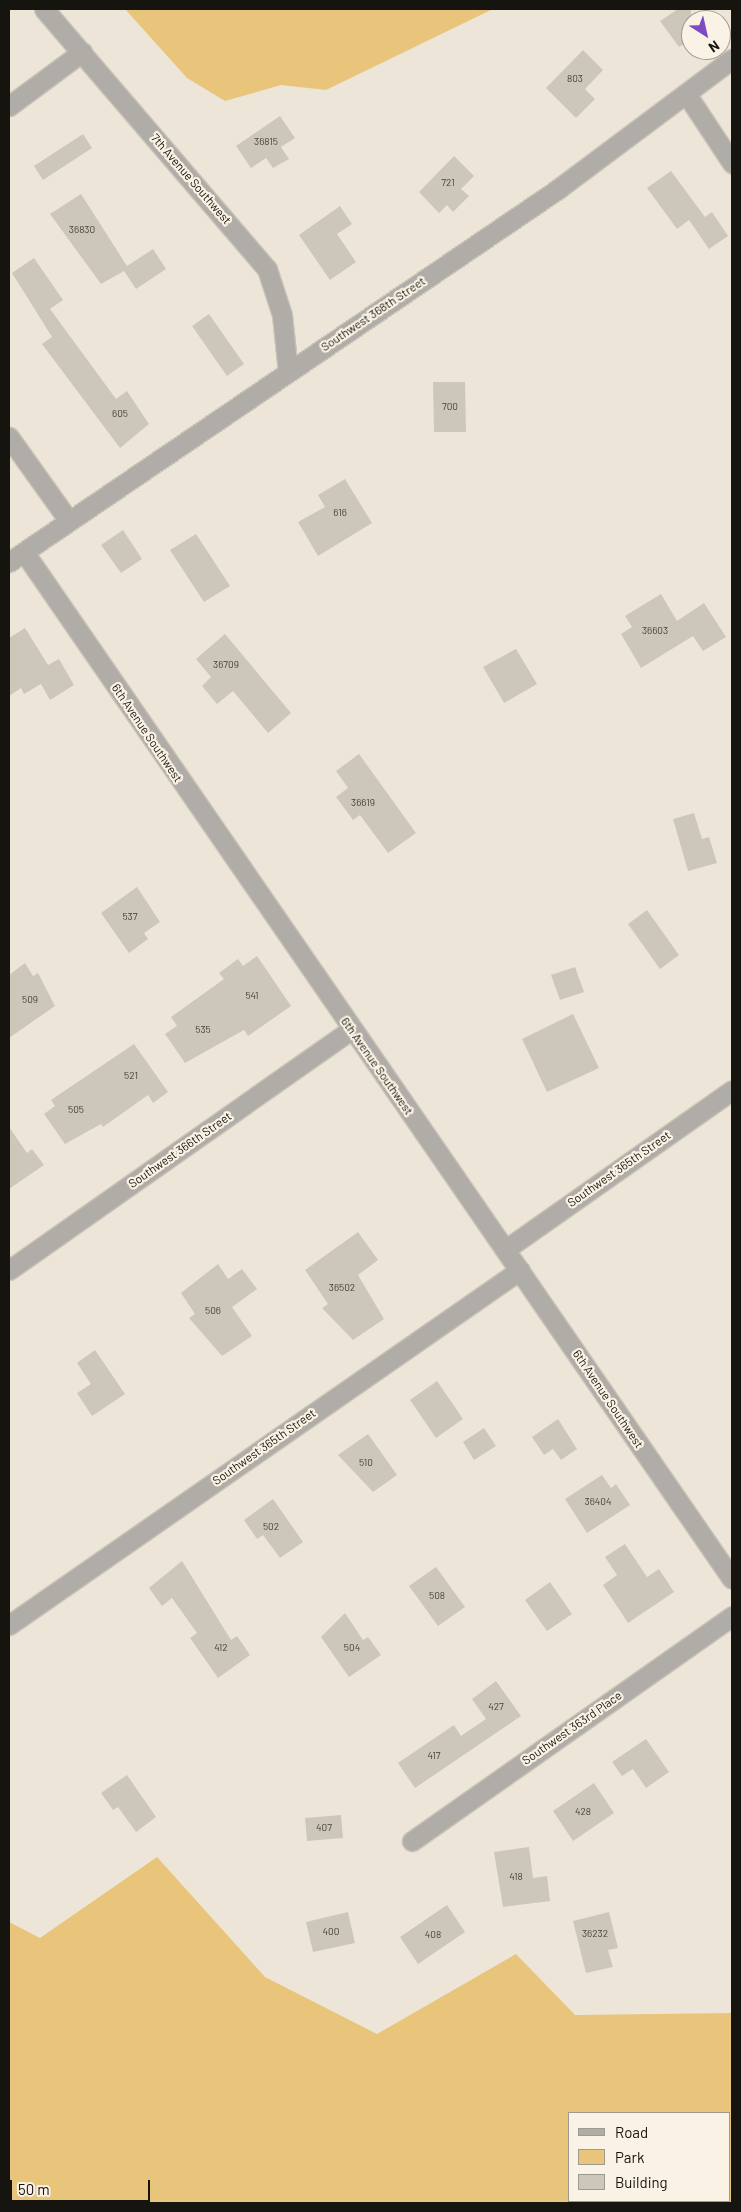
<!DOCTYPE html>
<style>
body{margin:0}
#map{position:relative;width:741px;height:2212px;overflow:hidden;background:#ede6d8;font-family:Barlow,sans-serif}
div>[style]{position:absolute}
.green>*{inset:0;background:#e8c57b}
.building>*{inset:0;background:#cdc7b9}
.roads{filter:drop-shadow(1px 0 #cbc4b8) drop-shadow(-1px 0 #cbc4b8) drop-shadow(0 1px #cbc4b8) drop-shadow(0 -1px #cbc4b8)}
.minor>*{height:19px;margin:-9.5px;padding:0 9.5px;transform-origin:9.5px;border-radius:9.5px;background:#b0aca7}
span{translate:-50% -50%;white-space:nowrap;text-align:center;line-height:1.15;-webkit-text-stroke:4.5px #faf3e5;paint-order:stroke}
.number-label{font-size:10px;color:#44413a}
.number-label span{-webkit-text-stroke-width:0}
.street-label{font-size:12px;color:#16140f}
.frame{position:absolute;inset:0;border:10px solid #16140f;pointer-events:none}
.legend{position:absolute;left:568px;top:2112px;width:162px;height:90px;box-sizing:border-box;background:#faf3e5;border:1px solid #9f9a8f;margin:0;padding:6px 9px;list-style:none;font-size:15px;color:#16140f}
.legend li{display:flex;align-items:center;gap:10px;height:25px}
.legend b{width:25px;border:1px solid #9f9a8f}
.north{position:absolute;left:681px;top:10px;width:50px;height:50px;box-sizing:border-box;background:#faf3e5;border:1px solid #9f9a8f;border-radius:50%;rotate:145deg;font-size:14px;font-weight:700;line-height:20px;text-align:center;color:#16140f}
.north::after{content:'';display:block;margin:auto;width:18px;height:22px;background:#7d4ac1;clip-path:polygon(50% 0,100% 100%,50% 72%,0 100%)}
.scale{position:absolute;left:10px;top:2180px;width:140px;height:22px;box-sizing:border-box;border:2px solid #16140f;border-top:0;padding-left:6px;font-size:15px;line-height:18px;white-space:nowrap;color:#16140f;-webkit-text-stroke:4px #faf3e5;paint-order:stroke}
</style>
<div id="map">
<div class="green">
<i style="clip-path:polygon(125px 9px,493px 9px,326px 90px,281px 85px,225px 101px,187px 78px)"></i>
<i style="clip-path:polygon(evenodd,157px 1857px,265px 1977px,377px 2034px,516px 1954px,575px 2015px,732px 2013px,732px 2203px,9px 2203px,9px 1922px,40px 1938px,157px 1857px,570px 2113px,730px 2113px,730px 2201px,570px 2201px,570px 2113px)"></i>
</div>
<div class="building">
<i style="clip-path:polygon(678px 9px,691px 9px,691px 39px,679px 47px,660px 21px)"></i>
<i style="clip-path:polygon(583px 50px,603px 70px,585px 89px,595px 99px,576px 118px,546px 88px)"></i>
<i style="clip-path:polygon(280px 116px,295px 138px,281px 147px,289px 159px,273px 168px,266px 158px,251px 168px,236px 146px)"></i>
<i style="clip-path:polygon(83px 134px,92px 148px,43px 180px,34px 166px)"></i>
<i style="clip-path:polygon(454px 156px,474px 176px,461px 189px,469px 196px,453px 212px,447px 205px,439px 213px,419px 192px)"></i>
<i style="clip-path:polygon(671px 171px,705px 217px,712px 212px,728px 236px,709px 249px,689px 220px,677px 229px,647px 188px)"></i>
<i style="clip-path:polygon(81px 194px,127px 266px,153px 249px,166px 269px,136px 289px,124px 271px,101px 284px,50px 214px)"></i>
<i style="clip-path:polygon(340px 206px,352px 224px,337px 234px,356px 262px,330px 280px,299px 235px)"></i>
<i style="clip-path:polygon(34px 258px,63px 300px,50px 309px,116px 399px,127px 391px,149px 424px,120px 448px,42px 344px,52px 337px,12px 273px)"></i>
<i style="clip-path:polygon(209px 314px,244px 364px,227px 376px,192px 326px)"></i>
<i style="clip-path:polygon(433px 382px,465px 382px,466px 432px,434px 432px)"></i>
<i style="clip-path:polygon(345px 479px,372px 523px,318px 556px,298px 522px,325px 507px,318px 495px)"></i>
<i style="clip-path:polygon(123px 530px,142px 559px,121px 573px,101px 545px)"></i>
<i style="clip-path:polygon(196px 534px,230px 586px,204px 602px,170px 550px)"></i>
<i style="clip-path:polygon(661px 594px,677px 621px,704px 603px,726px 637px,703px 651px,693px 636px,641px 668px,621px 634px,632px 627px,625px 616px)"></i>
<i style="clip-path:polygon(25px 628px,48px 665px,59px 659px,74px 685px,50px 700px,41px 684px,24px 694px,21px 688px,9px 696px,9px 638px)"></i>
<i style="clip-path:polygon(225px 634px,291px 713px,268px 733px,233px 691px,217px 704px,202px 686px,211px 677px,196px 659px)"></i>
<i style="clip-path:polygon(516px 649px,537px 684px,504px 703px,483px 667px)"></i>
<i style="clip-path:polygon(359px 754px,416px 833px,388px 853px,360px 815px,353px 820px,336px 797px,348px 788px,336px 771px)"></i>
<i style="clip-path:polygon(694px 813px,702px 839px,709px 837px,717px 863px,688px 871px,673px 819px)"></i>
<i style="clip-path:polygon(137px 887px,160px 922px,144px 933px,148px 939px,129px 953px,101px 913px)"></i>
<i style="clip-path:polygon(647px 910px,679px 955px,660px 969px,628px 924px)"></i>
<i style="clip-path:polygon(257px 956px,291px 1006px,248px 1036px,244px 1030px,185px 1063px,165px 1034px,177px 1026px,171px 1017px,224px 979px,219px 973px,238px 959px,243px 966px)"></i>
<i style="clip-path:polygon(25px 963px,33px 976px,38px 973px,55px 1006px,9px 1038px,9px 975px)"></i>
<i style="clip-path:polygon(575px 967px,584px 992px,560px 1000px,551px 975px)"></i>
<i style="clip-path:polygon(573px 1014px,599px 1068px,547px 1092px,522px 1039px)"></i>
<i style="clip-path:polygon(134px 1044px,168px 1092px,153px 1103px,148px 1095px,103px 1127px,101px 1124px,65px 1144px,44px 1114px,55px 1106px,51px 1100px)"></i>
<i style="clip-path:polygon(9px 1127px,27px 1153px,32px 1149px,44px 1165px,9px 1189px)"></i>
<i style="clip-path:polygon(358px 1232px,378px 1260px,358px 1275px,384px 1319px,353px 1340px,322px 1308px,328px 1304px,305px 1270px)"></i>
<i style="clip-path:polygon(218px 1264px,228px 1279px,242px 1269px,257px 1289px,232px 1307px,252px 1336px,222px 1356px,189px 1318px,195px 1314px,181px 1293px)"></i>
<i style="clip-path:polygon(95px 1350px,125px 1394px,92px 1416px,77px 1393px,91px 1384px,77px 1363px)"></i>
<i style="clip-path:polygon(437px 1381px,463px 1419px,436px 1438px,410px 1400px)"></i>
<i style="clip-path:polygon(558px 1419px,577px 1449px,561px 1460px,553px 1449px,544px 1455px,532px 1437px)"></i>
<i style="clip-path:polygon(484px 1428px,496px 1446px,474px 1460px,463px 1442px)"></i>
<i style="clip-path:polygon(368px 1434px,397px 1475px,373px 1492px,338px 1455px)"></i>
<i style="clip-path:polygon(602px 1475px,611px 1488px,616px 1484px,630px 1505px,587px 1533px,565px 1499px)"></i>
<i style="clip-path:polygon(273px 1499px,303px 1542px,280px 1558px,263px 1535px,257px 1539px,244px 1520px)"></i>
<i style="clip-path:polygon(625px 1544px,647px 1577px,659px 1569px,674px 1592px,628px 1623px,603px 1585px,617px 1575px,605px 1557px)"></i>
<i style="clip-path:polygon(182px 1561px,231px 1640px,237px 1636px,250px 1655px,218px 1678px,190px 1638px,197px 1633px,172px 1598px,162px 1606px,149px 1588px)"></i>
<i style="clip-path:polygon(436px 1567px,465px 1607px,438px 1626px,409px 1586px)"></i>
<i style="clip-path:polygon(550px 1582px,572px 1614px,547px 1631px,525px 1600px)"></i>
<i style="clip-path:polygon(345px 1613px,363px 1640px,368px 1637px,381px 1655px,349px 1677px,321px 1637px)"></i>
<i style="clip-path:polygon(496px 1681px,521px 1716px,415px 1788px,398px 1763px,454px 1725px,461px 1736px,486px 1719px,472px 1699px)"></i>
<i style="clip-path:polygon(646px 1739px,669px 1772px,646px 1788px,633px 1769px,622px 1776px,612px 1762px)"></i>
<i style="clip-path:polygon(127px 1775px,156px 1817px,136px 1832px,118px 1807px,113px 1810px,101px 1793px)"></i>
<i style="clip-path:polygon(594px 1783px,614px 1813px,573px 1841px,553px 1811px)"></i>
<i style="clip-path:polygon(341px 1815px,343px 1838px,307px 1841px,305px 1818px)"></i>
<i style="clip-path:polygon(529px 1847px,533px 1878px,547px 1876px,550px 1901px,503px 1907px,494px 1852px)"></i>
<i style="clip-path:polygon(447px 1905px,465px 1932px,418px 1964px,400px 1937px)"></i>
<i style="clip-path:polygon(348px 1912px,355px 1943px,313px 1952px,306px 1922px)"></i>
<i style="clip-path:polygon(609px 1912px,618px 1948px,608px 1950px,613px 1967px,586px 1973px,573px 1921px)"></i>
</div>
<div class="roads">
<div class="minor">
<i style="left:44px;top:9px;width:343px;rotate:49.4deg"></i>
<i style="left:267px;top:269px;width:48px;rotate:71.9deg"></i>
<i style="left:282px;top:315px;width:57px;rotate:84deg"></i>
<i style="left:687px;top:95px;width:82px;rotate:56.5deg"></i>
<i style="left:9px;top:106px;width:91px;rotate:-36.5deg"></i>
<i style="left:9px;top:437px;width:103px;rotate:54.5deg"></i>
<i style="left:24px;top:552px;width:1247px;rotate:55.42deg"></i>
<i style="left:9px;top:562px;width:664px;rotate:-34.19deg"></i>
<i style="left:558px;top:189px;width:217px;rotate:-36.8deg"></i>
<i style="left:506px;top:1249px;width:276px;rotate:-35.1deg"></i>
<i style="left:9px;top:1270px;width:418px;rotate:-35.1deg"></i>
<i style="left:9px;top:1625px;width:622px;rotate:-34.79deg"></i>
<i style="left:412px;top:1841px;width:391px;rotate:-35.1deg"></i>
</div>
</div>
<div class="number-label">
<span style="left:575px;top:79px">803</span>
<span style="left:266px;top:142px">36815</span>
<span style="left:448px;top:183px">721</span>
<span style="left:82px;top:230px">36830</span>
<span style="left:450px;top:407px">700</span>
<span style="left:120px;top:414px">605</span>
<span style="left:340px;top:513px">616</span>
<span style="left:655px;top:631px">36603</span>
<span style="left:226px;top:665px">36709</span>
<span style="left:363px;top:803px">36619</span>
<span style="left:130px;top:917px">537</span>
<span style="left:252px;top:996px">541</span>
<span style="left:30px;top:1000px">509</span>
<span style="left:203px;top:1030px">535</span>
<span style="left:131px;top:1076px">521</span>
<span style="left:76px;top:1110px">505</span>
<span style="left:342px;top:1288px">36502</span>
<span style="left:213px;top:1311px">506</span>
<span style="left:366px;top:1463px">510</span>
<span style="left:598px;top:1502px">36404</span>
<span style="left:271px;top:1527px">502</span>
<span style="left:437px;top:1596px">508</span>
<span style="left:221px;top:1648px">412</span>
<span style="left:352px;top:1648px">504</span>
<span style="left:496px;top:1707px">427</span>
<span style="left:434px;top:1756px">417</span>
<span style="left:583px;top:1812px">428</span>
<span style="left:324px;top:1828px">407</span>
<span style="left:516px;top:1877px">418</span>
<span style="left:331px;top:1932px">400</span>
<span style="left:595px;top:1934px">36232</span>
<span style="left:433px;top:1935px">408</span>
</div>
<div class="street-label">
<span style="left:191px;top:179px;rotate:49deg">7th Avenue Southwest</span>
<span style="left:373px;top:314px;rotate:-34deg">Southwest 368th Street</span>
<span style="left:147px;top:733px;rotate:56deg">6th Avenue Southwest</span>
<span style="left:377px;top:1066px;rotate:55deg">6th Avenue Southwest</span>
<span style="left:180px;top:1150px;rotate:-35deg">Southwest 366th Street</span>
<span style="left:619px;top:1169px;rotate:-35deg">Southwest 365th Street</span>
<span style="left:608px;top:1399px;rotate:56deg">6th Avenue Southwest</span>
<span style="left:264px;top:1447px;rotate:-35deg">Southwest 365th Street</span>
<span style="left:572px;top:1728px;rotate:-35deg">Southwest 363rd Place</span>
</div>
<div class="frame"></div>
<ul class="legend">
<li><b style="height:6px;background:#b0aca7"></b>Road</li>
<li><b style="height:14px;background:#e8c57b"></b>Park</li>
<li><b style="height:14px;background:#cdc7b9"></b>Building</li>
</ul>
<div class="north">N</div>
<div class="scale">50 m</div>
</div>
